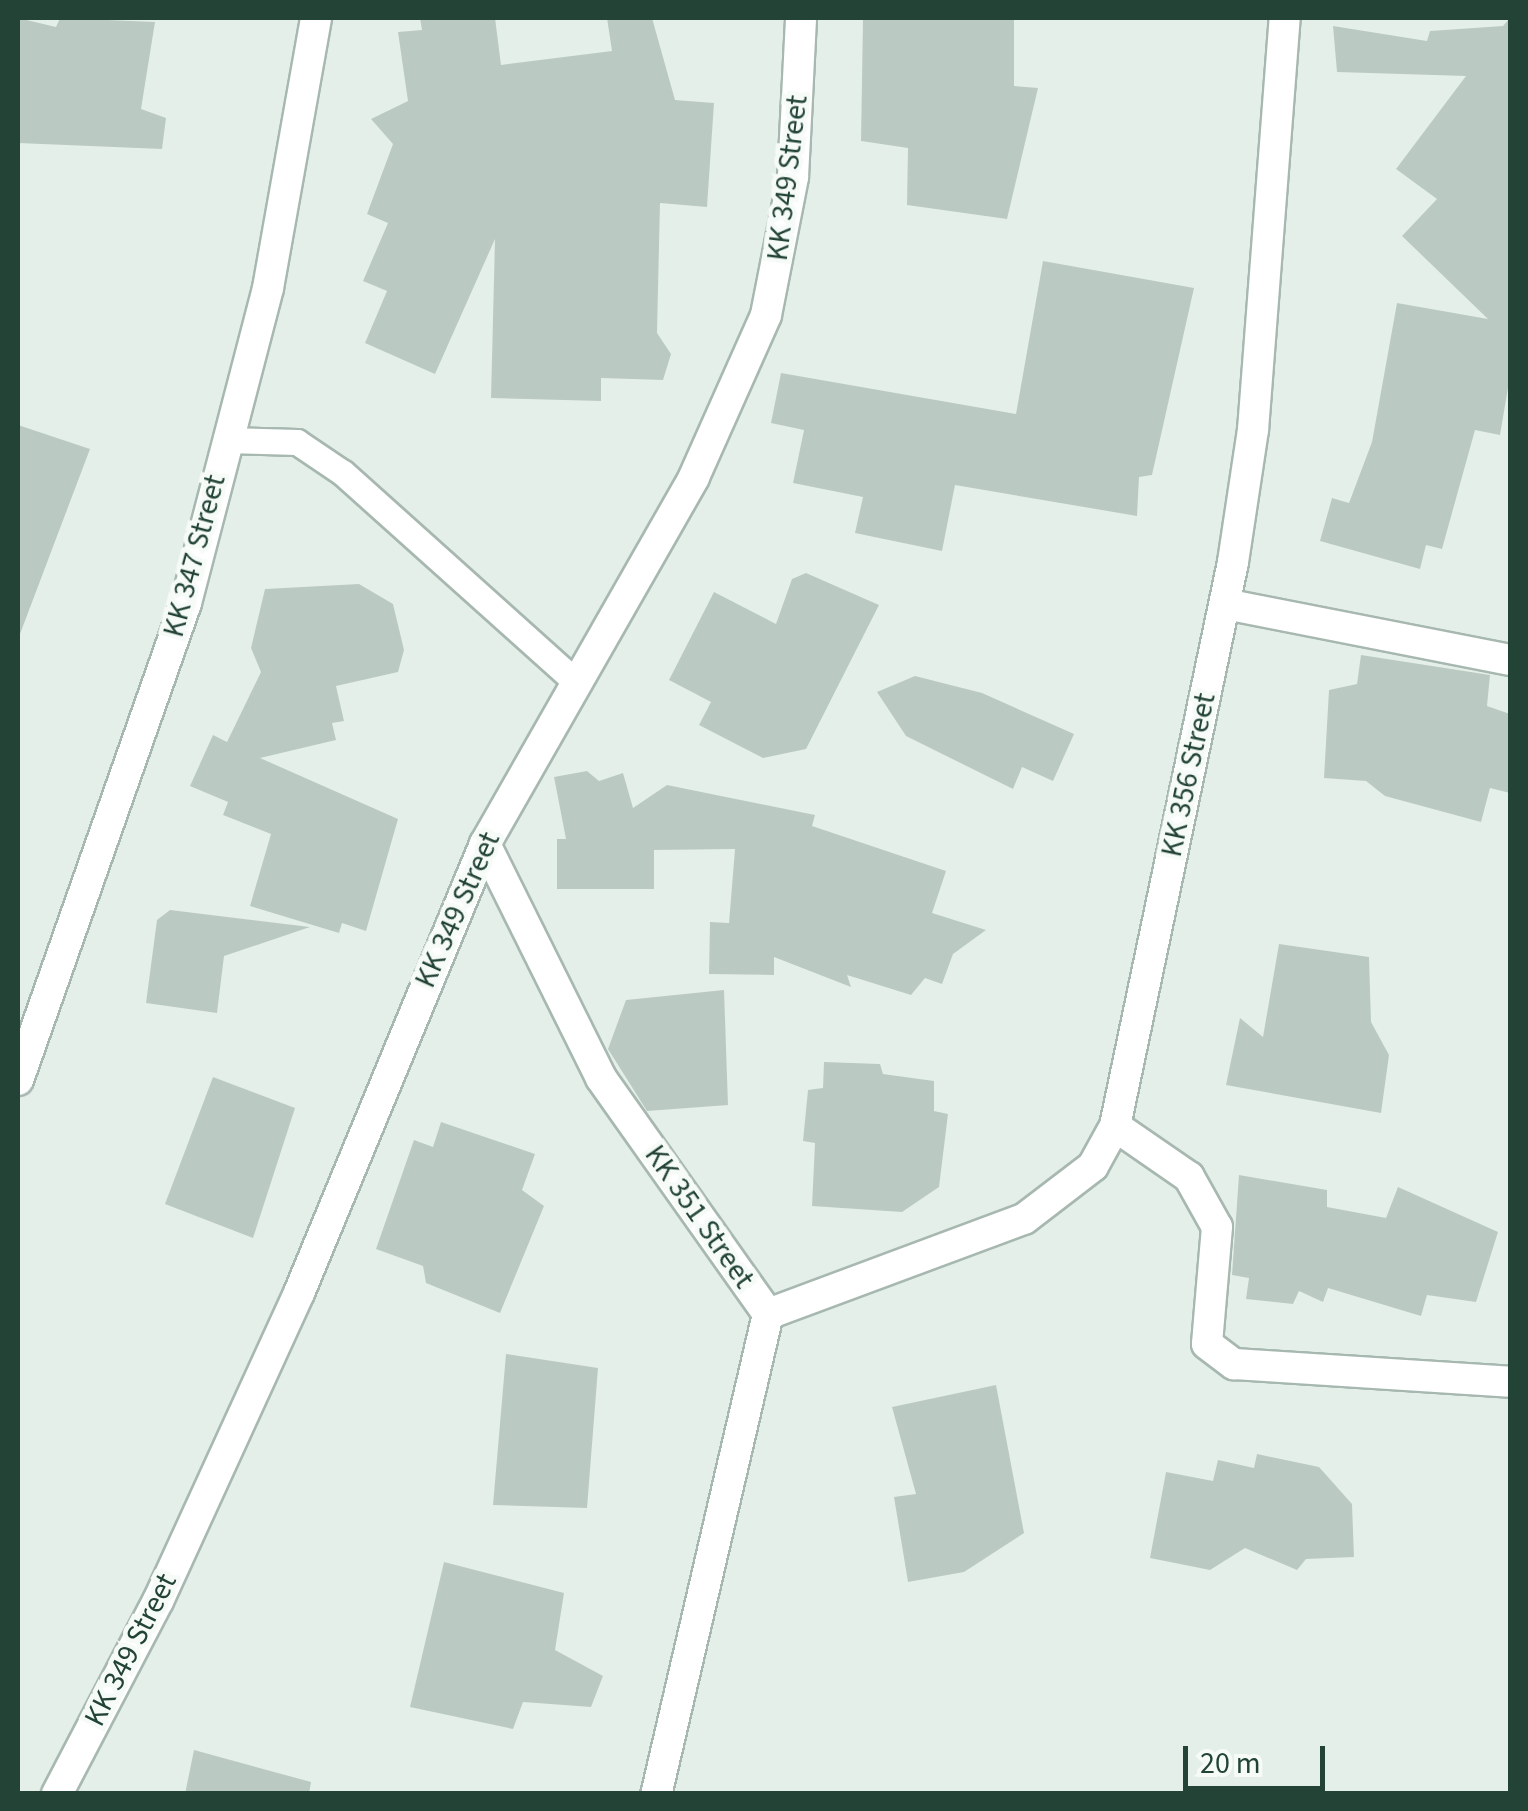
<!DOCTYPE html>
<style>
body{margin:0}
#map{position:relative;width:1528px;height:1811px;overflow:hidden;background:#e5efe9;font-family:"Source Sans 3",sans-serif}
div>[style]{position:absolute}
.building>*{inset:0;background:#bacac2}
.roads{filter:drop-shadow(2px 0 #a7b8b0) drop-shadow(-2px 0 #a7b8b0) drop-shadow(0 2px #a7b8b0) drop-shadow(0 -2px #a7b8b0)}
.service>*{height:25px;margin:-12.5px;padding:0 12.5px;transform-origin:12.5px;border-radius:12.5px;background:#fff}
.minor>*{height:30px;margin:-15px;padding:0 15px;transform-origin:15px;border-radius:15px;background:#fff}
span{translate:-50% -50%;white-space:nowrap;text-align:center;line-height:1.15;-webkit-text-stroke:9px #f6fbf8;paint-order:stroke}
.street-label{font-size:30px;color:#224336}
.frame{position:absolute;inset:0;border:20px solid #224336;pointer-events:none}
.scale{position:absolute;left:1183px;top:1746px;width:142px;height:45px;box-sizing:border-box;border:5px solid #224336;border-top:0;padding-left:12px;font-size:30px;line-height:35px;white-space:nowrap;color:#224336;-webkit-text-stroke:8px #f6fbf8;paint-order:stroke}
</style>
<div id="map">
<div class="building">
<i style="clip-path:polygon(18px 18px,56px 27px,60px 18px,155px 22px,141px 109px,166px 118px,162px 149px,18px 143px)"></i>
<i style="clip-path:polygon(420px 18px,495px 18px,501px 65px,612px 51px,607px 18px,652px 18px,675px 100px,714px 103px,707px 207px,660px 203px,657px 333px,671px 354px,663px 380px,601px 378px,601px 401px,491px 398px,495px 239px,435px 374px,365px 343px,387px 291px,363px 281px,388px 223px,367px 214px,393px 144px,371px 119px,408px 101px,398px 32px,422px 30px)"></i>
<i style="clip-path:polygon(863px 18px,1014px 18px,1014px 86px,1038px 88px,1007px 219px,907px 205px,908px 148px,861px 141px)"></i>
<i style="clip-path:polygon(1510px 18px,1510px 376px,1500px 435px,1475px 430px,1442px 549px,1426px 545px,1420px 569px,1320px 541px,1332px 498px,1349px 503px,1372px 442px,1397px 303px,1488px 319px,1402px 236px,1437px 199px,1396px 169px,1466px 76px,1337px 72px,1333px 26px,1427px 41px,1430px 31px,1503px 26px)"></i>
<i style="clip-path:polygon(1043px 261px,1194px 288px,1152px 475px,1139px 477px,1137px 516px,955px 485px,942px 551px,855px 533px,863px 497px,793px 483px,804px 430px,771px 423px,781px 373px,1016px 414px)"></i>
<i style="clip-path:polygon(18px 425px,90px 449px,20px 634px,18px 633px)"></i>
<i style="clip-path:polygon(806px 573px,879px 605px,806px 749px,763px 758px,699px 725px,711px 702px,669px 680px,714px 592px,776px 624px,792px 579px)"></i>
<i style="clip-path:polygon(359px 584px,393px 604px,404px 650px,398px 672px,336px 686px,344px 721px,332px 723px,336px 740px,260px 758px,398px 819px,366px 931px,342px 923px,339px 933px,250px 906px,271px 834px,223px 815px,228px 802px,190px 786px,213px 735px,227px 742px,261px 672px,251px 648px,265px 589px)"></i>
<i style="clip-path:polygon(1361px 655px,1490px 675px,1487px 706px,1510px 714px,1510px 793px,1490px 788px,1481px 822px,1385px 796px,1366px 781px,1324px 778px,1329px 690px,1357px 684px)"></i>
<i style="clip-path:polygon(915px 676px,982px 693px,1074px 734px,1053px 781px,1022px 767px,1013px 789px,906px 736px,877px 692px)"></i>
<i style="clip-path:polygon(587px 771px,599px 781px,623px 773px,633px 808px,667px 785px,815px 815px,812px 826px,946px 871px,932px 913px,986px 930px,953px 954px,942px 984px,925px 978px,911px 995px,847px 975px,851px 987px,774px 957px,774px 975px,709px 974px,710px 922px,729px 923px,735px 849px,654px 850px,654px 889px,557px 889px,557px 839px,566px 839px,554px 777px)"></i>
<i style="clip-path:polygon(170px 910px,310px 927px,224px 956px,217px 1013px,146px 1003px,157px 920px)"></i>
<i style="clip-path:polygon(1279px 944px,1369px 957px,1371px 1022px,1389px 1055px,1381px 1113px,1226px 1085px,1240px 1018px,1263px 1037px)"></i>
<i style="clip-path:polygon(724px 990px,728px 1105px,647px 1111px,608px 1049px,626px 1000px)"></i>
<i style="clip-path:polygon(824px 1062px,880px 1064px,883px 1074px,934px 1081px,934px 1111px,948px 1114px,939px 1187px,902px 1212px,812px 1206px,815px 1143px,803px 1141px,808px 1090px,823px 1088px)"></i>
<i style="clip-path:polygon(213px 1077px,295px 1108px,253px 1238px,165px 1204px)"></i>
<i style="clip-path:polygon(441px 1122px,535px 1154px,522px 1190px,544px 1206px,500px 1313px,426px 1283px,423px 1266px,376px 1249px,414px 1140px,433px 1147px)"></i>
<i style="clip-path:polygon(1239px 1175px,1327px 1190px,1327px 1207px,1386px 1218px,1398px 1187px,1498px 1232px,1476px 1302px,1427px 1295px,1421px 1316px,1328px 1288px,1323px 1302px,1299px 1291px,1293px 1304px,1246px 1299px,1249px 1278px,1232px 1275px)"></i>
<i style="clip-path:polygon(506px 1354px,598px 1368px,587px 1508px,493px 1505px)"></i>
<i style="clip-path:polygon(996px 1385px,1024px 1533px,964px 1572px,908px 1582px,894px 1497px,916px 1494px,892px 1407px)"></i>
<i style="clip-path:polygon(1257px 1454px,1319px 1467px,1352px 1504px,1354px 1557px,1306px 1559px,1297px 1570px,1245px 1548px,1210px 1570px,1150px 1558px,1166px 1472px,1213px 1481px,1218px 1460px,1254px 1468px)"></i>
<i style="clip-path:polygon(444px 1562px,564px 1593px,555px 1650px,603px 1676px,591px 1707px,523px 1702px,513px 1729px,410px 1707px)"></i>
<i style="clip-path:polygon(194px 1750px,311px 1782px,309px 1794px,185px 1794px)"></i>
</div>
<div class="roads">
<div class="service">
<i style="left:227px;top:440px;width:70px;rotate:1.6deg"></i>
<i style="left:297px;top:442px;width:55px;rotate:34deg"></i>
<i style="left:343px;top:473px;width:314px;rotate:41.9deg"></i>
</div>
<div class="minor">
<i style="left:1225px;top:604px;width:290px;rotate:11.1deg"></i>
<i style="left:485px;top:844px;width:261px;rotate:63.6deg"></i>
<i style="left:601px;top:1078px;width:289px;rotate:54.7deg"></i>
<i style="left:768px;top:1314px;width:493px;rotate:103.1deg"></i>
<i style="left:18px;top:1080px;width:506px;rotate:-70.6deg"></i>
<i style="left:186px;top:603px;width:325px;rotate:-75.4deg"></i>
<i style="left:268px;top:288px;width:274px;rotate:-79.9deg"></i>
<i style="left:1115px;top:1126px;width:90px;rotate:34.6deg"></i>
<i style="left:1189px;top:1177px;width:57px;rotate:60.8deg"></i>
<i style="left:1217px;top:1227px;width:117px;rotate:94.9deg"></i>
<i style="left:1207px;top:1344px;width:34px;rotate:37deg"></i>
<i style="left:1234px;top:1364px;width:277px;rotate:3.7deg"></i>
<i style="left:768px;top:1314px;width:273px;rotate:-20.4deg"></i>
<i style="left:1024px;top:1219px;width:87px;rotate:-37.5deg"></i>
<i style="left:1093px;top:1166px;width:46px;rotate:-61.2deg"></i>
<i style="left:1115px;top:1126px;width:576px;rotate:-78.18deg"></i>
<i style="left:1233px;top:562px;width:134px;rotate:-81.4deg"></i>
<i style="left:1253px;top:430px;width:413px;rotate:-85.6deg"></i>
<i style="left:57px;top:1794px;width:218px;rotate:-62.4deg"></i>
<i style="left:158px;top:1601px;width:339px;rotate:-65.4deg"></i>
<i style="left:299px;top:1293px;width:486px;rotate:-67.5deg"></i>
<i style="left:485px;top:844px;width:422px;rotate:-60.3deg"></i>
<i style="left:694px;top:477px;width:177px;rotate:-66deg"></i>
<i style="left:766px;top:315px;width:141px;rotate:-78.9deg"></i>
<i style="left:793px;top:177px;width:159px;rotate:-87.1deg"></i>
</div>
</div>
<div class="street-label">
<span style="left:788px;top:178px;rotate:-83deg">KK 349 Street</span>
<span style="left:195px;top:556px;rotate:-75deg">KK 347 Street</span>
<span style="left:1189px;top:775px;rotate:-78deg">KK 356 Street</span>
<span style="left:458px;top:910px;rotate:-66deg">KK 349 Street</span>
<span style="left:699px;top:1217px;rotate:55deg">KK 351 Street</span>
<span style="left:131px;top:1650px;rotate:-63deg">KK 349 Street</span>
</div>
<div class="frame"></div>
<div class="scale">20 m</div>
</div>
